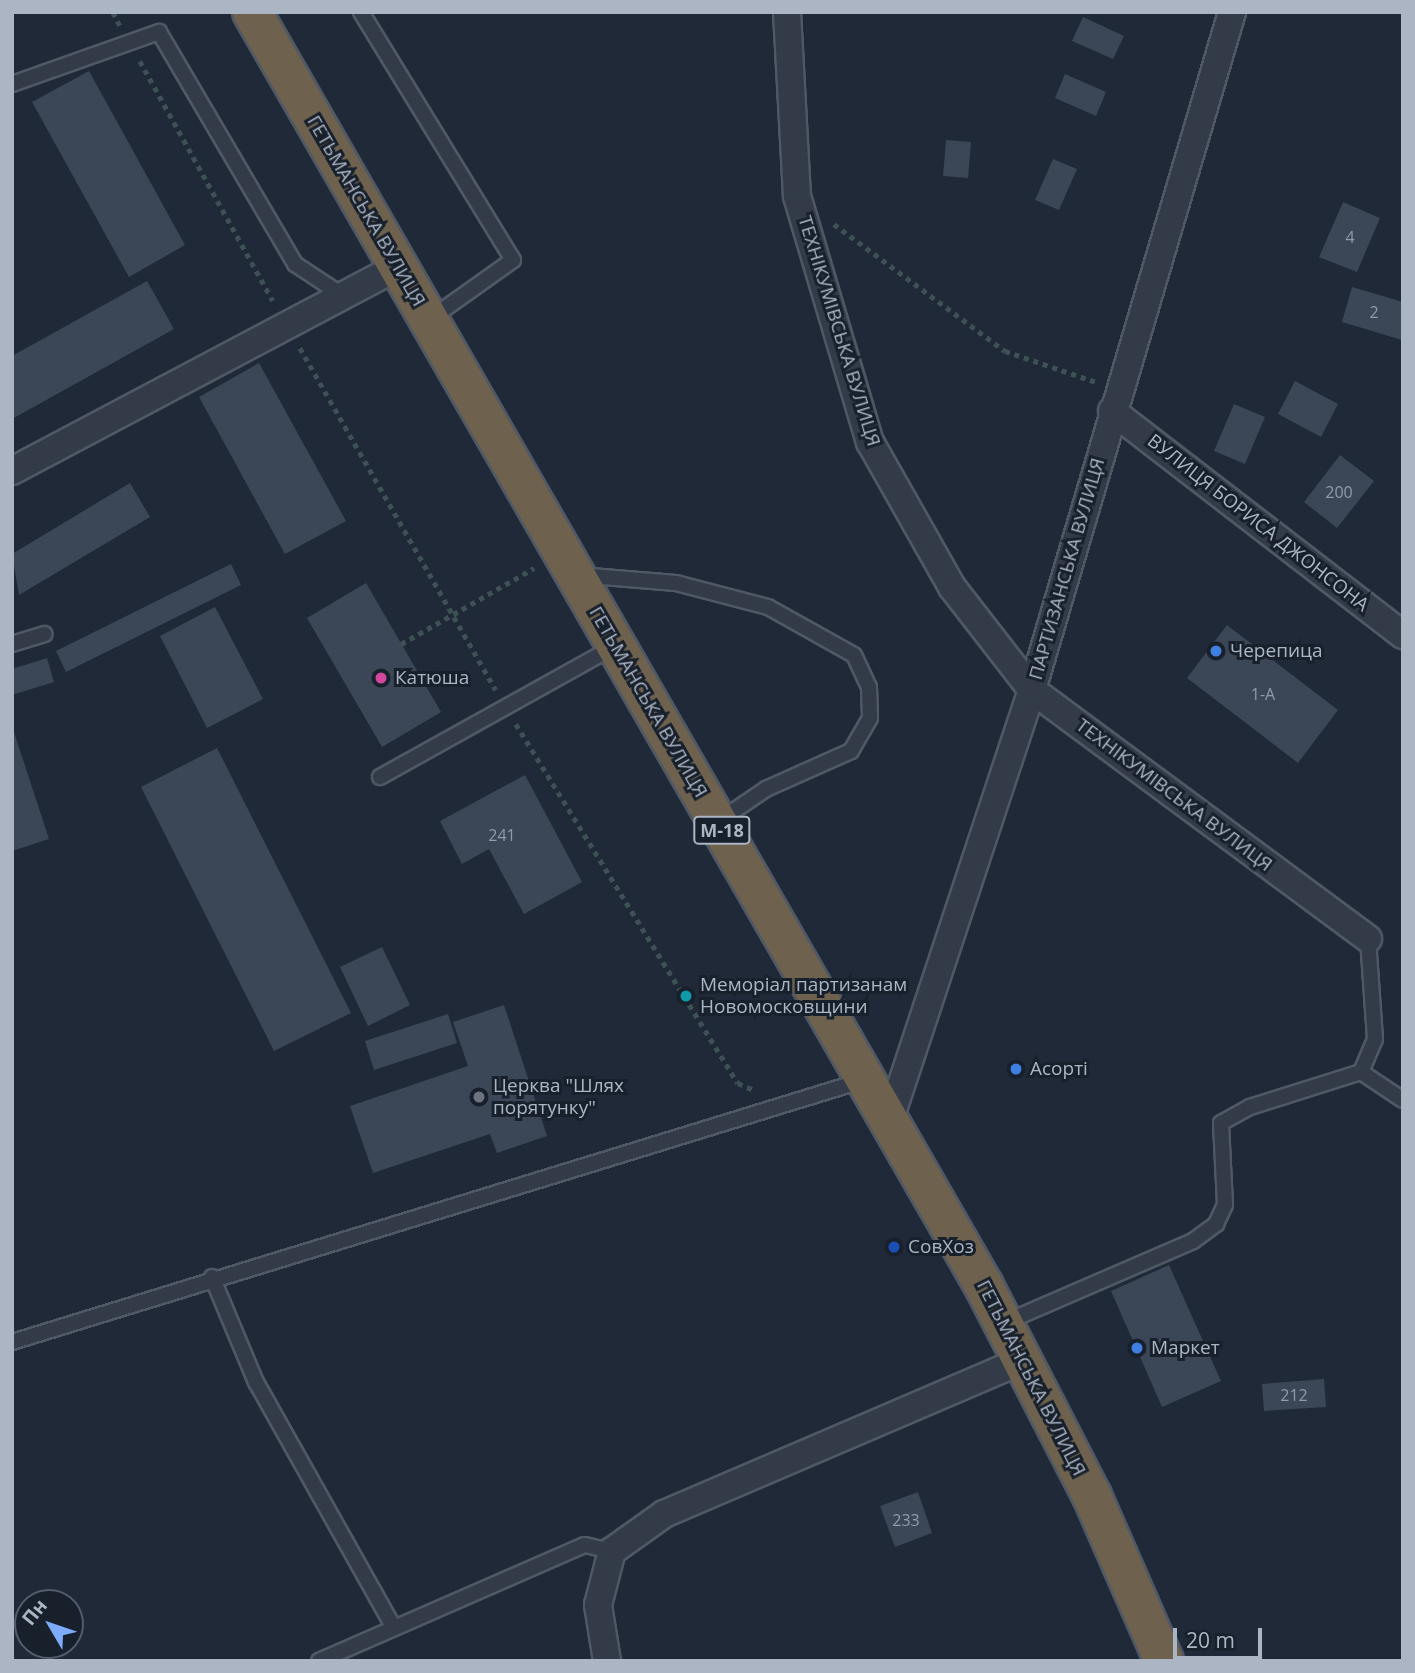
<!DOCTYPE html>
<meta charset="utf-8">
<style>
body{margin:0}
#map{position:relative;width:1415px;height:1673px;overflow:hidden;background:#1f2937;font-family:"Open Sans",sans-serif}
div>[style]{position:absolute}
.building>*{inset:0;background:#3b4757}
.path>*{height:4.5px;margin-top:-2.25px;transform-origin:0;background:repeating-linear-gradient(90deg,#3e5255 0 5px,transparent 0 10px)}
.roads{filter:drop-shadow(2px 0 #505865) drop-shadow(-2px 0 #505865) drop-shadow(0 2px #505865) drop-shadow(0 -2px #505865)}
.lane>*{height:14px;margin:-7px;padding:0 7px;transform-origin:7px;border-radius:7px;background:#323b47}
.street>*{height:26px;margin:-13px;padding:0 13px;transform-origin:13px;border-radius:13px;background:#323b47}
.highway>*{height:38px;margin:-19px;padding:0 19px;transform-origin:19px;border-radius:19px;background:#6e624f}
.dots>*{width:19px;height:19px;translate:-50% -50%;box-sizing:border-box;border:4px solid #18202c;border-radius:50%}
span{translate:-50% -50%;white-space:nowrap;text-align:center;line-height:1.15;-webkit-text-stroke:6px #18202c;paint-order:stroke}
.number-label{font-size:16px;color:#909aa9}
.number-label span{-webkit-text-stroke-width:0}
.shield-label span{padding:2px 5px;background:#18202c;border:2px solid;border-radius:5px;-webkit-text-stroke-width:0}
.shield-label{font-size:18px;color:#acb5c4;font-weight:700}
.street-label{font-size:19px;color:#acb5c4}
.poi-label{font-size:19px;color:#acb5c4}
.left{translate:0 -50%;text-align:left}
.frame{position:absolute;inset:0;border:14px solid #acb5c4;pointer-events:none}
.north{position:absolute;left:14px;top:1589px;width:70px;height:70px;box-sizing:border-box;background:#18202c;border:2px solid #535c69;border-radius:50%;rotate:309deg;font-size:19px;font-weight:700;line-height:28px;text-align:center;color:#acb5c4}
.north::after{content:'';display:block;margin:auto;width:24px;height:32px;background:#7babfa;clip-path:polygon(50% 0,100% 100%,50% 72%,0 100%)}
.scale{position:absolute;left:1173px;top:1628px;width:89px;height:32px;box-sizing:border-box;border:4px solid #acb5c4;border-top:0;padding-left:9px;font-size:21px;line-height:24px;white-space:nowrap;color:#acb5c4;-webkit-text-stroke:5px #18202c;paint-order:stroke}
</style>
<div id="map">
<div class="building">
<i style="clip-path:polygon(1083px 17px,1124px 36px,1113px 59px,1072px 41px)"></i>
<i style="clip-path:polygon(89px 71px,185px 245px,129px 277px,32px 102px)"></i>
<i style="clip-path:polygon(1065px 74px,1106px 92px,1096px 116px,1055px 98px)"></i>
<i style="clip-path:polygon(946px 140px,971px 142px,968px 178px,943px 176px)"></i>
<i style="clip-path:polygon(1053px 159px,1077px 169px,1059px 210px,1035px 200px)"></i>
<i style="clip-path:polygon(1343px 202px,1380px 218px,1357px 272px,1319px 257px)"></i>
<i style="clip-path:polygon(147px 281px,174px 329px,12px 419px,12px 356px)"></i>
<i style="clip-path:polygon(1352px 287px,1403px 302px,1402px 340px,1342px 322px)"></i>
<i style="clip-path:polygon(259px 363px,346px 521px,285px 554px,199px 397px)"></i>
<i style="clip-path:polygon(1295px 381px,1338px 404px,1321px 437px,1278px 414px)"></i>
<i style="clip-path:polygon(1234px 404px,1265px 417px,1245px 464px,1214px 451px)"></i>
<i style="clip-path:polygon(1340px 455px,1374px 481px,1337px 528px,1304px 502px)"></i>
<i style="clip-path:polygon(130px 483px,150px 517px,19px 595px,12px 554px)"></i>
<i style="clip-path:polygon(231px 564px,241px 585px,66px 672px,56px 651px)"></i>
<i style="clip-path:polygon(366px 583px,441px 712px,382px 747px,307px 618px)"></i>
<i style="clip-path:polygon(215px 607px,263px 699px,207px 728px,160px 636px)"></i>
<i style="clip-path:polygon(1227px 625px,1338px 710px,1298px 763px,1187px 678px)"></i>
<i style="clip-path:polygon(47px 658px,54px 682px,12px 695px,12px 669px)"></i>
<i style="clip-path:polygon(12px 726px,49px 839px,12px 851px)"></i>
<i style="clip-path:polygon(217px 748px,351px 1013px,274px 1051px,141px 787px)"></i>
<i style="clip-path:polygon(525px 775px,582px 882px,524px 914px,489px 849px,462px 864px,440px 821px)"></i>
<i style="clip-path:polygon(382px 947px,410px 1005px,368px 1026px,340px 967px)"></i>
<i style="clip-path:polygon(504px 1005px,547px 1136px,497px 1153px,490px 1134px,373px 1173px,350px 1106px,468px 1066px,453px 1022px)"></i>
<i style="clip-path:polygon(448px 1014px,457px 1043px,374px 1070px,365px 1041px)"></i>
<i style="clip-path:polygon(1169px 1265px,1221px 1381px,1162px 1407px,1111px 1291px)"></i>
<i style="clip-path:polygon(1324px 1379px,1326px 1407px,1264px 1411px,1262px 1384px)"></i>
<i style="clip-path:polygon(918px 1492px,932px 1533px,895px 1547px,880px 1506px)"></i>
</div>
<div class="path">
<i style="left:113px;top:12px;width:16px;rotate:63deg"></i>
<i style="left:140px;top:61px;width:274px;rotate:61deg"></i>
<i style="left:834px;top:224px;width:213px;rotate:36.6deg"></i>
<i style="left:1005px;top:351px;width:96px;rotate:18.8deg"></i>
<i style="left:300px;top:348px;width:394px;rotate:60.2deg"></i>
<i style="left:401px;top:644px;width:153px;rotate:-29.7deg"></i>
<i style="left:516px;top:724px;width:422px;rotate:58.3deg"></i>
<i style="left:738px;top:1083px;width:17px;rotate:24deg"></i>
</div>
<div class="roads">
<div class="lane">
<i style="left:361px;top:12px;width:291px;rotate:58.5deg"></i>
<i style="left:513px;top:260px;width:103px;rotate:144.5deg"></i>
<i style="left:12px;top:84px;width:156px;rotate:-19.5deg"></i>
<i style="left:159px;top:32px;width:269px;rotate:59.6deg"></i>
<i style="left:295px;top:264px;width:56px;rotate:33.4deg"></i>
<i style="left:579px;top:575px;width:97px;rotate:4.7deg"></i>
<i style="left:676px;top:583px;width:95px;rotate:14.6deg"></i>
<i style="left:768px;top:607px;width:98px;rotate:29.2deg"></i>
<i style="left:854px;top:655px;width:35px;rotate:65deg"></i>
<i style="left:869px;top:687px;width:31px;rotate:88deg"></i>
<i style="left:870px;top:718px;width:38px;rotate:120deg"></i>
<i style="left:851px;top:751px;width:93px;rotate:155.9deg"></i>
<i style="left:766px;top:789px;width:57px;rotate:145.8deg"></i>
<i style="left:12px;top:644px;width:34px;rotate:-17deg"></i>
<i style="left:380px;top:777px;width:268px;rotate:-29.1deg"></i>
<i style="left:1361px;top:1072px;width:50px;rotate:33.7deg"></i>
<i style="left:212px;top:1277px;width:114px;rotate:67.3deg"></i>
<i style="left:256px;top:1382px;width:282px;rotate:60.7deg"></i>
<i style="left:1006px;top:1322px;width:204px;rotate:-23.4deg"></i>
<i style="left:1193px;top:1241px;width:29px;rotate:-36deg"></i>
<i style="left:1216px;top:1224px;width:21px;rotate:-65deg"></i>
<i style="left:1225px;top:1205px;width:82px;rotate:-92.8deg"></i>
<i style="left:1221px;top:1123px;width:33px;rotate:-29deg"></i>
<i style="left:1250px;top:1107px;width:116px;rotate:-17.5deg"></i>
<i style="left:1361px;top:1072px;width:36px;rotate:-67deg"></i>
<i style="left:1375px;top:1039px;width:100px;rotate:-94deg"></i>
<i style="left:12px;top:1342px;width:891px;rotate:-17.09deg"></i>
<i style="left:319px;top:1661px;width:290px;rotate:-23.6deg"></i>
<i style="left:585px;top:1545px;width:28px;rotate:13deg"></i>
</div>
<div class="street">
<i style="left:787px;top:12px;width:184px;rotate:86.9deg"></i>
<i style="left:797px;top:196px;width:257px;rotate:73.5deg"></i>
<i style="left:870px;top:442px;width:167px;rotate:60.5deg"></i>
<i style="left:952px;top:587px;width:130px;rotate:52.2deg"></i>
<i style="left:1032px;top:690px;width:418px;rotate:36.5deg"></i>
<i style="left:1112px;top:411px;width:367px;rotate:37.6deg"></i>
<i style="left:12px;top:471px;width:437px;rotate:-27.9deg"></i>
<i style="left:889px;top:1122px;width:455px;rotate:-71.7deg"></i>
<i style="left:1032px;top:690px;width:707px;rotate:-73.56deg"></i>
<i style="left:607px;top:1661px;width:57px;rotate:-99.1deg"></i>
<i style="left:598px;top:1605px;width:56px;rotate:-75.5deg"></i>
<i style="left:612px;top:1551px;width:64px;rotate:-35.4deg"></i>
<i style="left:664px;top:1514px;width:392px;rotate:-23.2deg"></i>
</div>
<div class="highway">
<i style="left:252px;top:12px;width:1469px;rotate:60.12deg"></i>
<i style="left:984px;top:1286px;width:236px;rotate:62.8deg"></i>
<i style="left:1092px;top:1496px;width:180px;rotate:66.4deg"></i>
</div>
</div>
<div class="dots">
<i style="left:1216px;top:651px;background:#3f7fe0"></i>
<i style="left:381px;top:678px;background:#d1479c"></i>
<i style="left:686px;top:996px;background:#0f9aa8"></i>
<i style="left:1016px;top:1069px;background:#3f7fe0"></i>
<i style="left:479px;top:1097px;background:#6b7280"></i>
<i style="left:894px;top:1247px;background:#1a4fb4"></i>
<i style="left:1137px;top:1348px;background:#3f7fe0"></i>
</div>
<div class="number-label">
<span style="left:1350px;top:237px">4</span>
<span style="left:1374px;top:312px">2</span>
<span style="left:1339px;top:492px">200</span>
<span style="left:1263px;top:694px">1-А</span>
<span style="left:502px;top:835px">241</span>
<span style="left:1294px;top:1395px">212</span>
<span style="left:906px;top:1520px">233</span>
</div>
<div class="shield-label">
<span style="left:722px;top:830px">М-18</span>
</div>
<div class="street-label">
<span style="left:366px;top:211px;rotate:60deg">ГЕТЬМАНСЬКА ВУЛИЦЯ</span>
<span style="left:839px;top:331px;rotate:73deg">ТЕХНІКУМІВСЬКА ВУЛИЦЯ</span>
<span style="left:1258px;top:523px;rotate:38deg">ВУЛИЦЯ БОРИСА ДЖОНСОНА</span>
<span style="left:1067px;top:569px;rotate:-74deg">ПАРТИЗАНСЬКА ВУЛИЦЯ</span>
<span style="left:648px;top:702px;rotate:60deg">ГЕТЬМАНСЬКА ВУЛИЦЯ</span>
<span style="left:1174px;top:795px;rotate:37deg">ТЕХНІКУМІВСЬКА ВУЛИЦЯ</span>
<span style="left:1031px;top:1378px;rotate:63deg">ГЕТЬМАНСЬКА ВУЛИЦЯ</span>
</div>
<div class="poi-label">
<span class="left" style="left:1230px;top:651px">Черепица</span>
<span class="left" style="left:395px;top:678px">Катюша</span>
<span class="left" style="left:700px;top:996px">Меморіал партизанам<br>Новомосковщини</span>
<span class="left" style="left:1030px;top:1069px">Асорті</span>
<span class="left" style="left:493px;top:1097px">Церква "Шлях<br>порятунку"</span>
<span class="left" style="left:908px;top:1247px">СовХоз</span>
<span class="left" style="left:1151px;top:1348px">Маркет</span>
</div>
<div class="frame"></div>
<div class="north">Пн</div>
<div class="scale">20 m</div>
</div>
